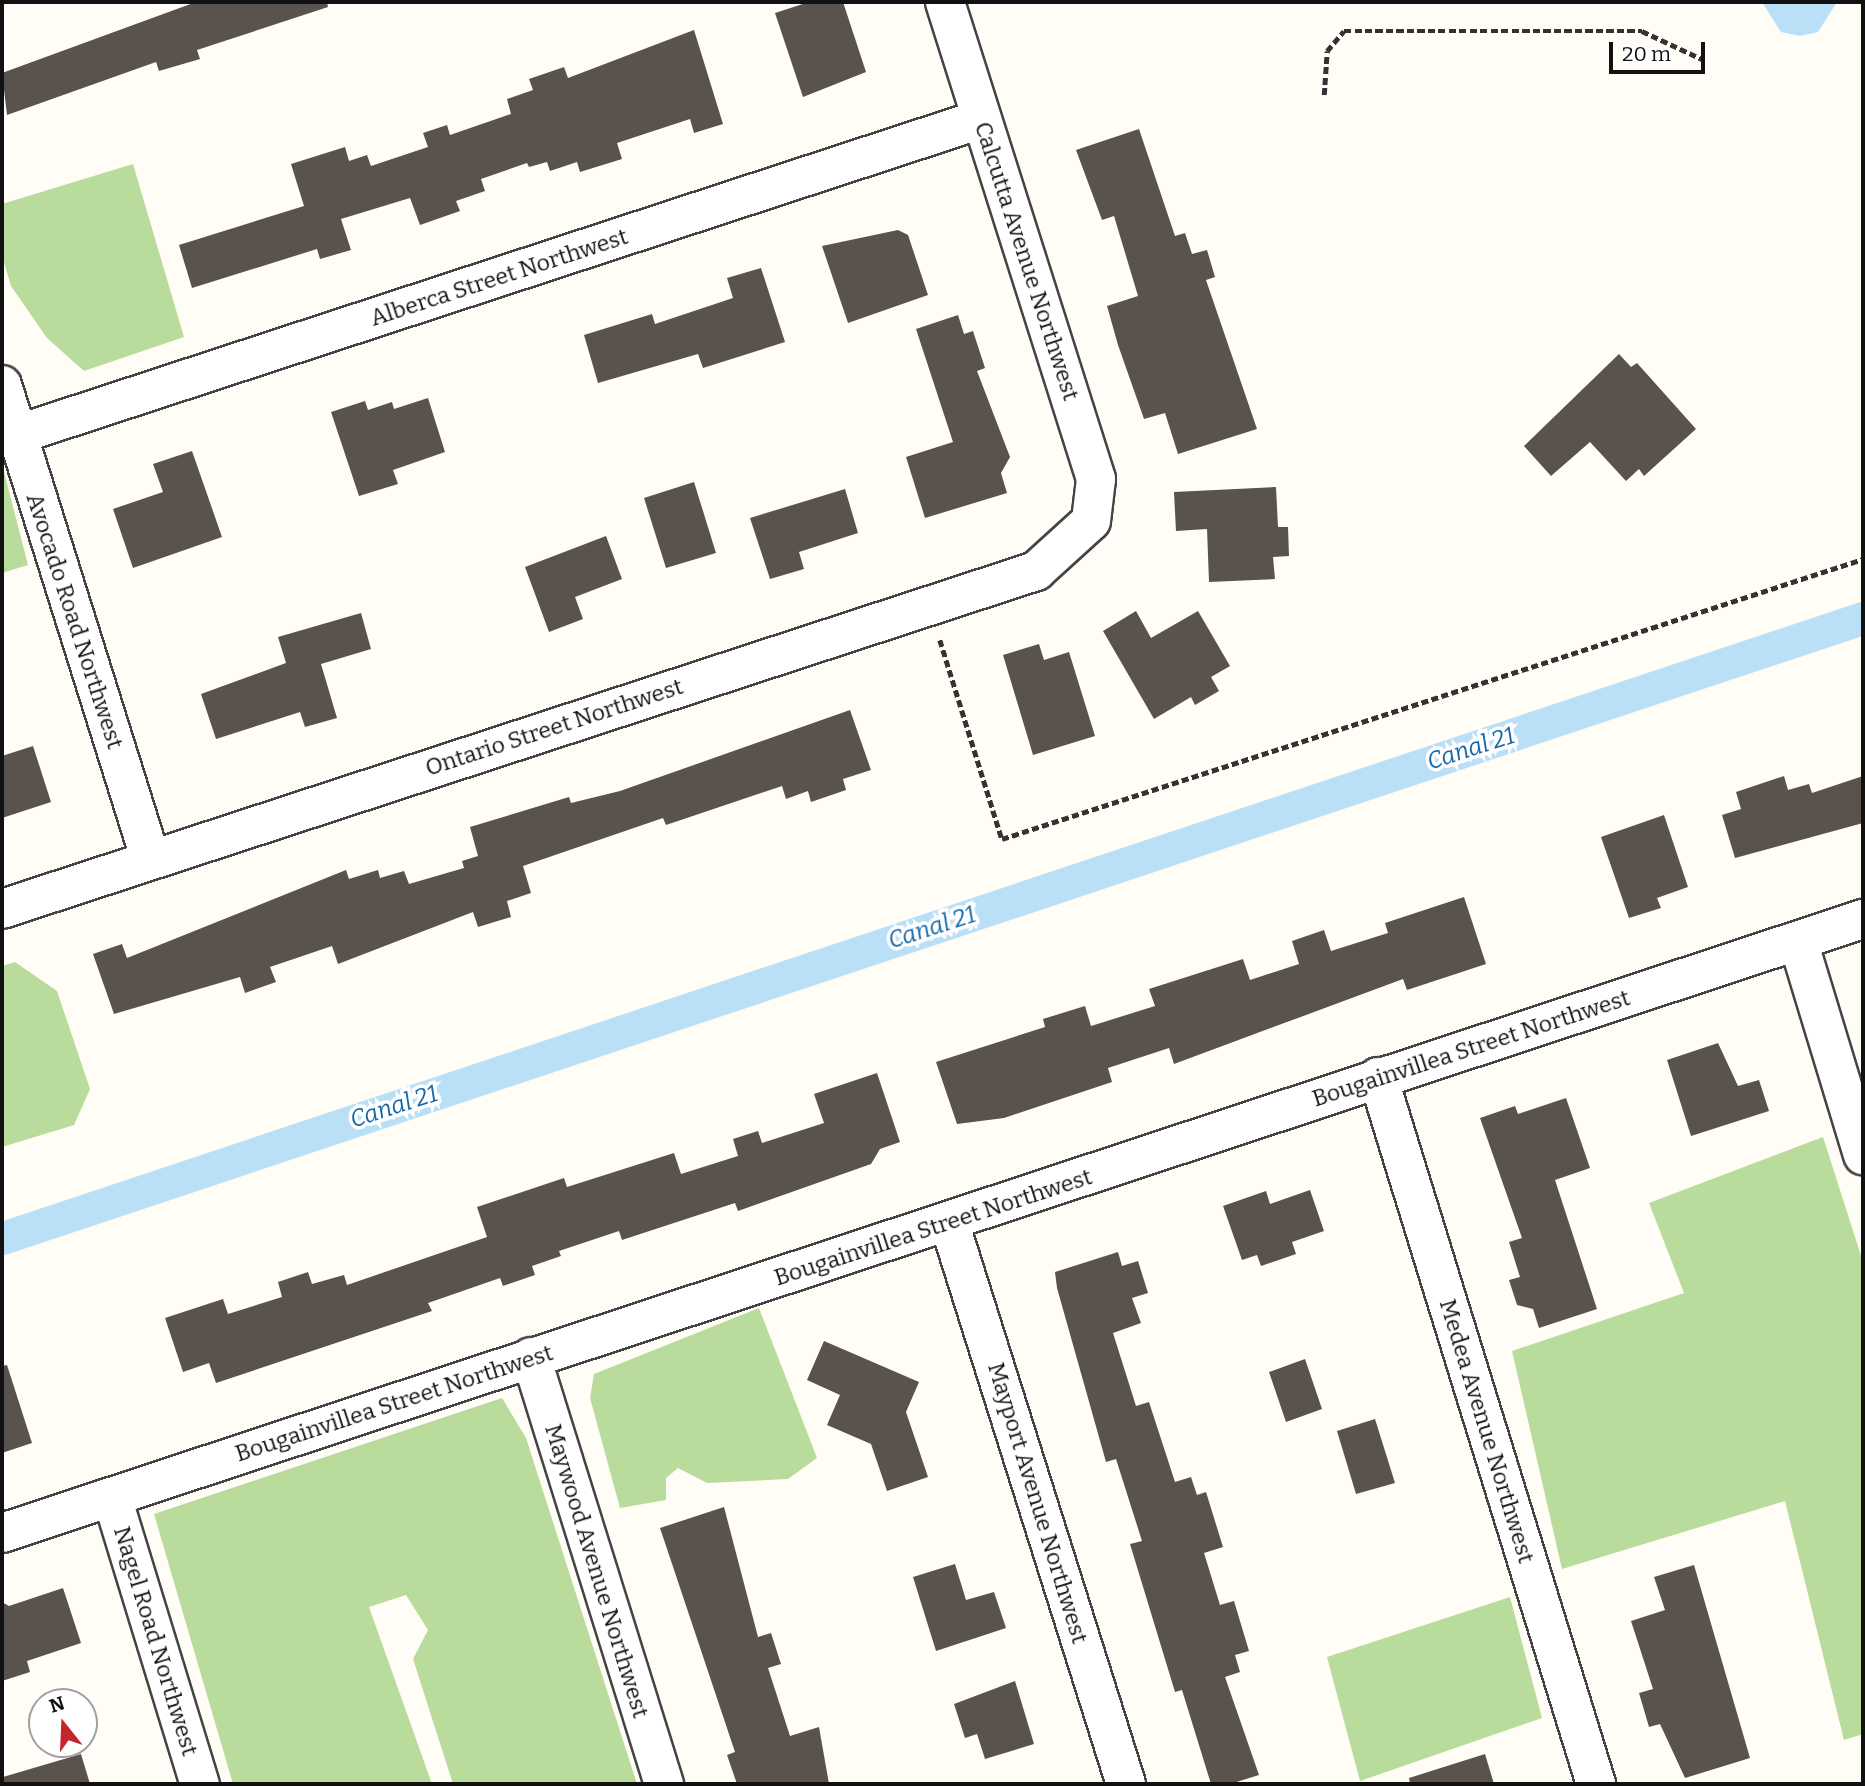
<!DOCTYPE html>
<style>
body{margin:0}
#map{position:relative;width:1865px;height:1786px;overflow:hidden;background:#fffdf5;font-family:Bitter,serif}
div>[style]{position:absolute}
.forest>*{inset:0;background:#b9dc9c}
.water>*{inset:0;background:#b9e0f7}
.canal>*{height:33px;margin:-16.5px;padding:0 16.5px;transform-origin:16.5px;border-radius:16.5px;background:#b9e0f7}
.building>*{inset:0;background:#5a524d}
.path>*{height:4.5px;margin-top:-2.25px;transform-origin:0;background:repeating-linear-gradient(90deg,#333 0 7px,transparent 0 10.5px)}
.roads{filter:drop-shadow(2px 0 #444) drop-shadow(-2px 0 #444) drop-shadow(0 2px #444) drop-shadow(0 -2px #444)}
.minor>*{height:38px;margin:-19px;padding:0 19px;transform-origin:19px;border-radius:19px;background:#fff}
span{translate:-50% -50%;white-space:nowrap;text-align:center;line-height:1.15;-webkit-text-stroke:7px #fff;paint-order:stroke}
.street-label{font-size:23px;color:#111}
.water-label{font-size:24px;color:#1768a6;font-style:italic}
.frame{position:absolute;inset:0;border:4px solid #111;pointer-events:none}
.north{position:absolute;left:28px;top:1688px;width:70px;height:70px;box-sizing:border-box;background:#fff;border:2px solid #a0a0a0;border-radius:50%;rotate:342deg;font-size:19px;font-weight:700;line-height:28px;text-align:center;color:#111}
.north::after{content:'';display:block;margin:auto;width:24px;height:32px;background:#c4262e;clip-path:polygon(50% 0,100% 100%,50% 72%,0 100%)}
.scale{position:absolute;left:1609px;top:42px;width:96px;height:32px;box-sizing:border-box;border:4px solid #111;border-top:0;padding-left:9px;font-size:21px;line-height:24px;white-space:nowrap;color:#111;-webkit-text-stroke:5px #fff;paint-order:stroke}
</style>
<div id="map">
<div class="forest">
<i style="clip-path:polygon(133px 164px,184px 337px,84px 371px,47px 338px,11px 286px,2px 255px,2px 204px)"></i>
<i style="clip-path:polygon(2px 464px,28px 565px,2px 573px)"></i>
<i style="clip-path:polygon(15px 962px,57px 991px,90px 1089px,74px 1125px,2px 1147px,2px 966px)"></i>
<i style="clip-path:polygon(1823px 1137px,1863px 1262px,1863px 1734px,1844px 1740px,1785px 1501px,1562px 1569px,1512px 1351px,1684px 1293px,1649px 1203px)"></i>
<i style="clip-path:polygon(759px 1308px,817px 1458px,788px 1479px,707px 1483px,678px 1468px,666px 1478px,666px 1500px,620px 1508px,590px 1398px,594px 1374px)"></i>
<i style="clip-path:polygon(502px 1398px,526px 1438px,637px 1784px,453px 1784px,413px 1659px,428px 1630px,406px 1595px,369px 1607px,432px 1784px,233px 1784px,154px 1514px)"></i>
<i style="clip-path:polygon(1510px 1597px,1542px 1718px,1360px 1781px,1327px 1657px)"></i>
</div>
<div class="water">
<i style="clip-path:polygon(1762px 2px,1837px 2px,1818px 32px,1800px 36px,1781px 32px)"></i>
</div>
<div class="canal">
<i style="left:2px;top:1238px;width:1962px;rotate:-18.43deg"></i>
</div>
<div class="building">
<i style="clip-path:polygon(196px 2px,327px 2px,328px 7px,197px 50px,200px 59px,159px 71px,156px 62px,7px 115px,2px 73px)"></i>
<i style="clip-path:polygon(809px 2px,843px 2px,866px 72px,803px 97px,775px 13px)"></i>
<i style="clip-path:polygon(694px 30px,723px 124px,694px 133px,690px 119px,617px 143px,622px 159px,580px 172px,577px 162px,550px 171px,547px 162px,529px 167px,527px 163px,481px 179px,485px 191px,456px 201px,460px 211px,420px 225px,410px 198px,341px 219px,351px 250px,320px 259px,317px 249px,192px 288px,179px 245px,304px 206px,291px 164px,345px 147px,349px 161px,367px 155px,371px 166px,428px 147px,423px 133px,447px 125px,450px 135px,511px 114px,507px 99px,533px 90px,529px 79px,564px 67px,568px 78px)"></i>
<i style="clip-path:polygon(1139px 129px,1175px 236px,1185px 233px,1192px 254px,1207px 250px,1215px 277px,1206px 280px,1257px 429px,1178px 454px,1165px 413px,1144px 419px,1118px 345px,1107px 306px,1138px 296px,1114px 216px,1102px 220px,1076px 150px)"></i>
<i style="clip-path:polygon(898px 230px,908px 235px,928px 295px,848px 323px,822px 246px)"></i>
<i style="clip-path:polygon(761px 268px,785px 342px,703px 368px,698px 354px,598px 383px,584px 335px,652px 314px,655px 324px,733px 298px,727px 278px)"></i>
<i style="clip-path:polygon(958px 315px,964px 334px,973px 331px,985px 368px,977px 371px,1010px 457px,1001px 473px,1007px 493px,925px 518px,906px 457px,953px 442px,916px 329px)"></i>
<i style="clip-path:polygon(1619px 354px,1631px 367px,1637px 363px,1696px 429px,1644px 476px,1639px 469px,1626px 481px,1590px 442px,1551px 476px,1524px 446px)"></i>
<i style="clip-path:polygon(428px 398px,445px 452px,393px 470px,398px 484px,359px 496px,331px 412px,365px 401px,368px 410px,392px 402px,394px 409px)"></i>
<i style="clip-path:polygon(192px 451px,222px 537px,133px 568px,113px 509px,163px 492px,153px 464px)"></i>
<i style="clip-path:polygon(694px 482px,716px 553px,666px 568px,644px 498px)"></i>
<i style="clip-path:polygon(1276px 487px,1278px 527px,1288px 527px,1289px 556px,1273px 557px,1275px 579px,1209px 582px,1207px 529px,1176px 531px,1174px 492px)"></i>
<i style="clip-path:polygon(845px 489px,858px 533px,799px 552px,804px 569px,770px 579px,750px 518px)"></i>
<i style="clip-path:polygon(606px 536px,622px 579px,575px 597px,583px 619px,549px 632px,525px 567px)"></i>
<i style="clip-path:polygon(1136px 611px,1151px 638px,1198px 611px,1230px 666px,1211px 677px,1219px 691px,1195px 705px,1191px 697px,1154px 719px,1103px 631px)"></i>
<i style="clip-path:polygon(361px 613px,371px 649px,321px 664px,337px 718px,305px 727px,300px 712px,216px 739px,201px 694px,286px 663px,278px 637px)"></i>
<i style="clip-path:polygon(1039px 644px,1044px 660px,1069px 652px,1095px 736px,1033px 755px,1003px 655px)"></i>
<i style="clip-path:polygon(850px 710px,871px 770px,843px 779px,846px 790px,811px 802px,808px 791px,786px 799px,782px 786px,666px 825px,663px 818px,523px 866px,531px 893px,507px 901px,511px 917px,478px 927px,473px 912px,338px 964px,332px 946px,270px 967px,276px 982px,245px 993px,240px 977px,114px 1014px,93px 954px,122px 944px,127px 958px,346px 870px,349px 879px,378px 870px,380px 878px,404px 871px,409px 884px,464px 868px,462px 861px,478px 856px,470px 827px,569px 797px,571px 803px,620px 791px)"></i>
<i style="clip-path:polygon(33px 746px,51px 802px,2px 818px,2px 756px)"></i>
<i style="clip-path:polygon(1784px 776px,1788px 790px,1809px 784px,1812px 793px,1863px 776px,1863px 823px,1735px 858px,1722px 815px,1741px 809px,1736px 792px)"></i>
<i style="clip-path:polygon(1664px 815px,1688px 887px,1657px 898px,1661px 908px,1629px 918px,1601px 837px)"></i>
<i style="clip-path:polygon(1464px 897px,1486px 964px,1407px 990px,1403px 979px,1174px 1064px,1169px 1048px,1108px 1068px,1112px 1082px,1004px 1118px,957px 1124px,936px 1062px,1045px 1027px,1043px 1019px,1085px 1006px,1091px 1026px,1155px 1006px,1149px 989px,1243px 959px,1250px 980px,1299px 964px,1292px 941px,1324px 930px,1331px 951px,1388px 933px,1385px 923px)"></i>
<i style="clip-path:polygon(1718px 1043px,1738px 1086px,1759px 1080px,1769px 1111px,1691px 1136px,1667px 1060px)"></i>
<i style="clip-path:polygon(877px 1073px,900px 1142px,880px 1149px,871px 1164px,738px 1211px,735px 1203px,622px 1240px,619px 1231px,559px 1251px,561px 1256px,532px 1266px,535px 1275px,503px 1286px,500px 1278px,428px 1303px,432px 1311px,216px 1383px,209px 1363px,183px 1372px,165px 1318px,223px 1299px,228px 1314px,282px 1297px,278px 1282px,308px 1272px,312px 1284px,344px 1275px,347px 1285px,487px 1237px,477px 1207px,564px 1178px,567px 1187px,674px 1153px,681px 1174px,738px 1156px,733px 1139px,758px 1131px,762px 1143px,824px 1123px,814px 1094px)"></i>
<i style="clip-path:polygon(1566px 1098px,1590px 1168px,1555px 1180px,1597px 1309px,1539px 1328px,1533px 1309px,1517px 1305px,1509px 1280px,1520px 1277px,1509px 1242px,1522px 1238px,1480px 1118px,1515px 1106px,1518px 1114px)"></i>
<i style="clip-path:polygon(1310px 1190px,1324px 1231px,1292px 1242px,1296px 1254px,1261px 1266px,1257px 1255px,1242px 1260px,1223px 1206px,1266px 1191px,1270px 1204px)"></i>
<i style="clip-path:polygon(1118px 1252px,1122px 1266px,1138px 1261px,1148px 1293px,1132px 1298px,1141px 1323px,1113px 1333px,1136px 1406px,1149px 1402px,1175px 1482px,1191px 1477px,1197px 1495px,1206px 1492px,1223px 1547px,1204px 1553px,1220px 1605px,1234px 1601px,1249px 1651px,1235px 1655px,1240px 1672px,1225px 1677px,1259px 1775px,1230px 1784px,1211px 1784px,1182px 1690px,1175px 1692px,1130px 1544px,1142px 1541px,1116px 1459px,1106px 1462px,1057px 1288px,1055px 1272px)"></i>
<i style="clip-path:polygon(824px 1341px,919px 1382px,906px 1412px,928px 1477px,887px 1491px,871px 1444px,827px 1425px,840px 1395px,807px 1380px)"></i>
<i style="clip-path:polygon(1305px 1359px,1322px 1409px,1286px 1422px,1269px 1372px)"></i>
<i style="clip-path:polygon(7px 1365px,32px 1443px,2px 1453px,2px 1366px)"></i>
<i style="clip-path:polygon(1375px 1419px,1395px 1483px,1356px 1494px,1337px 1431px)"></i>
<i style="clip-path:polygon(724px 1507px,758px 1637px,771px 1633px,781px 1664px,768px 1668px,790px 1736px,819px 1727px,829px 1784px,737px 1784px,727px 1755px,735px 1752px,660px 1528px)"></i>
<i style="clip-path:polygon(955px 1564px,966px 1600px,994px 1592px,1006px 1628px,936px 1651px,913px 1577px)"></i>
<i style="clip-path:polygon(1694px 1565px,1750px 1758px,1685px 1778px,1660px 1724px,1649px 1727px,1639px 1693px,1653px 1689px,1631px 1621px,1665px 1610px,1654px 1577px)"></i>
<i style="clip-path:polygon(63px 1588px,81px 1643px,27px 1661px,30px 1672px,2px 1681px,2px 1602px,9px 1606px)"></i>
<i style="clip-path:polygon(1015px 1681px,1034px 1744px,985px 1759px,977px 1734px,965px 1738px,954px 1704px)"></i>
<i style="clip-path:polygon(81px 1754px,90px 1784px,4px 1784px,3px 1777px)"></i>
<i style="clip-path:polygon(1485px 1754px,1494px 1784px,1410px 1784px,1409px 1778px)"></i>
</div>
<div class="path">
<i style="left:1324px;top:95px;width:44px;rotate:-86.1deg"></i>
<i style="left:1327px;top:51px;width:26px;rotate:-50deg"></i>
<i style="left:1344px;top:31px;width:298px"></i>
<i style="left:1642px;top:31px;width:68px;rotate:25.1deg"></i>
<i style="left:940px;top:640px;width:208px;rotate:72.7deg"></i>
<i style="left:1002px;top:839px;width:905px;rotate:-18.01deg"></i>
</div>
<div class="roads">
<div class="minor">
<i style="left:2px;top:385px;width:495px;rotate:72.6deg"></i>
<i style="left:16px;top:435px;width:1015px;rotate:-18.13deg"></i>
<i style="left:2px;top:909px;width:1088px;rotate:-18.1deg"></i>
<i style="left:1036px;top:571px;width:74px;rotate:-42.3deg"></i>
<i style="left:1091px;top:521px;width:42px;rotate:-83.2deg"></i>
<i style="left:1096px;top:479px;width:500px;rotate:-107.57deg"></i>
<i style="left:1798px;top:941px;width:224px;rotate:73.1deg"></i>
<i style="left:1378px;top:1077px;width:740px;rotate:72.86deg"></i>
<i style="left:949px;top:1222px;width:589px;rotate:72.52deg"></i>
<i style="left:531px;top:1357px;width:447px;rotate:72.7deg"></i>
<i style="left:112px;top:1497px;width:300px;rotate:73deg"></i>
<i style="left:2px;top:1533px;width:1960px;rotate:-18.26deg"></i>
</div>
</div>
<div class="street-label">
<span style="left:1027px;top:261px;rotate:72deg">Calcutta Avenue Northwest</span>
<span style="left:499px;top:277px;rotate:-18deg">Alberca Street Northwest</span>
<span style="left:75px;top:621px;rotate:72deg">Avocado Road Northwest</span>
<span style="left:554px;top:727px;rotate:-18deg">Ontario Street Northwest</span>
<span style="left:1471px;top:1048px;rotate:-18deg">Bougainvillea Street Northwest</span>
<span style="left:933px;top:1227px;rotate:-18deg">Bougainvillea Street Northwest</span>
<span style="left:394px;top:1403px;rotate:-18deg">Bougainvillea Street Northwest</span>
<span style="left:1487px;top:1431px;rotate:73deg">Medea Avenue Northwest</span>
<span style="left:1038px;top:1503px;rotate:73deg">Mayport Avenue Northwest</span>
<span style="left:597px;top:1571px;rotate:73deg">Maywood Avenue Northwest</span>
<span style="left:156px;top:1641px;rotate:73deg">Nagel Road Northwest</span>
</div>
<div class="water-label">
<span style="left:1471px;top:749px;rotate:-18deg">Canal 21</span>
<span style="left:932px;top:928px;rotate:-18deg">Canal 21</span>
<span style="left:394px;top:1107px;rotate:-18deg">Canal 21</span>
</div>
<div class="frame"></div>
<div class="north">N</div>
<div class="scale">20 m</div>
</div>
